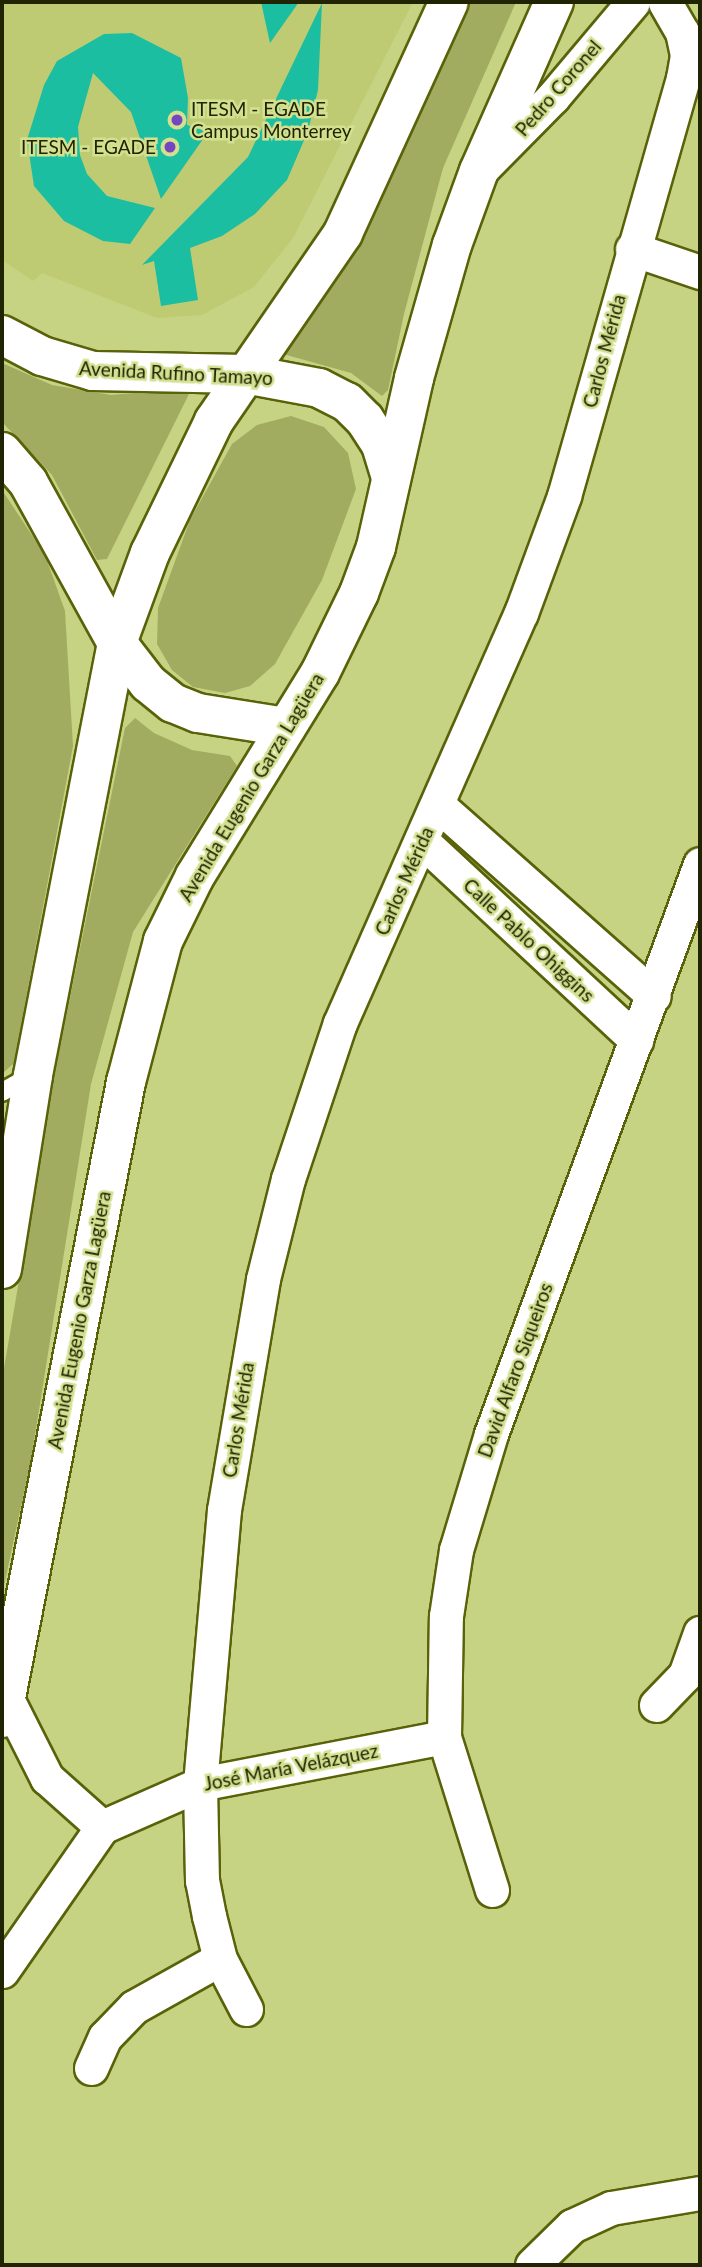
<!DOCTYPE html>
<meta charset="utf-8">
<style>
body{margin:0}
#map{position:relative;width:702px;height:2267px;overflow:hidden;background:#c6d383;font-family:Lato,sans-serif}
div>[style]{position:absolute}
.built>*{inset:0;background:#becb73}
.green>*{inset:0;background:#a1ac61}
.building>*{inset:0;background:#1cbea1}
.roads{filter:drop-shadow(2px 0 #596208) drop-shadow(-2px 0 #596208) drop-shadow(0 2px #596208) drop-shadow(0 -2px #596208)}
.service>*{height:18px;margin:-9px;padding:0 9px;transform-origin:9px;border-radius:9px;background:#fff}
.minor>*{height:33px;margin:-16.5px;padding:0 16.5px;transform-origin:16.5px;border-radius:16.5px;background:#fff}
.tertiary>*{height:38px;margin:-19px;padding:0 19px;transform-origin:19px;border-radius:19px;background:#fff}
.secondary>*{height:38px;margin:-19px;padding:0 19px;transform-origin:19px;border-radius:19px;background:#fff}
.dots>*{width:19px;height:19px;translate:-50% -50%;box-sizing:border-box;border:4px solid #d3e08f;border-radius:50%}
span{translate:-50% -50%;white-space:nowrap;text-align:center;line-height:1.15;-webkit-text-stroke:5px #d3e08f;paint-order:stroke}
.street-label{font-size:19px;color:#202403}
.poi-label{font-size:19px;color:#202403}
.left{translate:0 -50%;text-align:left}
.right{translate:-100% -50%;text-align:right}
.frame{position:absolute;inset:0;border:4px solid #202403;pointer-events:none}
</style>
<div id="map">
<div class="built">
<i style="clip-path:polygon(2px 2px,413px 2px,293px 238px,254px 287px,202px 315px,157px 318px,42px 273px,33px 281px,2px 260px)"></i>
</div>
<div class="green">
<i style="clip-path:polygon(467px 2px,516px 2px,443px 168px,404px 314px,388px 390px,382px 396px,351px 373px,283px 354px,356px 248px)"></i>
<i style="clip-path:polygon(2px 363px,52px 385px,111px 395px,192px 388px,107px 559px,97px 560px,52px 475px,2px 422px)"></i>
<i style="clip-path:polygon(291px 416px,324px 427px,348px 453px,356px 489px,322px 580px,275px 664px,250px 686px,225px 693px,193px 687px,172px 670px,157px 644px,158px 608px,190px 520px,232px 444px,257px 425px)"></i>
<i style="clip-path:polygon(2px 490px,45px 555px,65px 611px,73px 746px,14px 1063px,2px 1074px)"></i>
<i style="clip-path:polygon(135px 718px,154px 733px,192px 750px,230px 756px,237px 766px,133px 932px,91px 1084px,31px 1460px,2px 1595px,2px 1380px,54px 1076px,125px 728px)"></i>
</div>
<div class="building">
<i style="clip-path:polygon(261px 2px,299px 2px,270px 43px)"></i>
<i style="clip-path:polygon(322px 3px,318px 90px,308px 131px,287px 180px,255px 214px,222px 236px,190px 248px,198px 300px,161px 306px,154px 261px,142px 265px,248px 157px)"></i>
<i style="clip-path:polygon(132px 33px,181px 58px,188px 98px,187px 125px,208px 132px,161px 199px,131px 112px,93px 73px,78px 127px,80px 155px,87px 174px,107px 196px,155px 208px,130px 244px,103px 241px,64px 221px,34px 186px,27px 140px,44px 85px,57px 61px,104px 34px)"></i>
</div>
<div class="roads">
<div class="service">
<i style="left:2px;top:1092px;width:35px;rotate:-29deg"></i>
</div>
<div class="minor">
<i style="left:484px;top:167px;width:98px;rotate:-45.4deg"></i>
<i style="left:553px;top:97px;width:124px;rotate:-49.9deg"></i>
<i style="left:632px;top:249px;width:72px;rotate:18.7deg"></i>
<i style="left:438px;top:805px;width:288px;rotate:41.5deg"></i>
<i style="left:421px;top:840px;width:294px;rotate:42.9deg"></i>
<i style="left:6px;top:1697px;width:91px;rotate:63.2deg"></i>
<i style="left:47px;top:1778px;width:74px;rotate:41.7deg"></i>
<i style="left:656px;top:1705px;width:42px;rotate:-46deg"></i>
<i style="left:685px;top:1675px;width:45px;rotate:-70.3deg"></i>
<i style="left:492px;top:1890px;width:160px;rotate:-107.4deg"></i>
<i style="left:444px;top:1737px;width:121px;rotate:-89.1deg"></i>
<i style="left:446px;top:1616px;width:67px;rotate:-81.4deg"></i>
<i style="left:456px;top:1550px;width:121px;rotate:-73.2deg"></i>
<i style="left:491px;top:1434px;width:607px;rotate:-69.86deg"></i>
<i style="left:2px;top:1971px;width:175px;rotate:-55.2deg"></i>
<i style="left:102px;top:1827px;width:107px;rotate:-23.7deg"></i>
<i style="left:200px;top:1784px;width:248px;rotate:-10.9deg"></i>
<i style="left:246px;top:2009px;width:56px;rotate:-117.5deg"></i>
<i style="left:220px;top:1959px;width:44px;rotate:-104.3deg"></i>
<i style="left:209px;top:1916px;width:36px;rotate:-101deg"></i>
<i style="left:202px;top:1881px;width:97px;rotate:-91.2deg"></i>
<i style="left:200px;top:1784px;width:275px;rotate:-85deg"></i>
<i style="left:224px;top:1510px;width:234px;rotate:-80.4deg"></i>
<i style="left:263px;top:1279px;width:103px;rotate:-76deg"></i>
<i style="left:288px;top:1179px;width:164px;rotate:-71.6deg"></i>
<i style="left:340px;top:1023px;width:448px;rotate:-66.2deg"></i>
<i style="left:521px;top:613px;width:125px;rotate:-69.8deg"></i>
<i style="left:564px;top:496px;width:435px;rotate:-74.1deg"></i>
<i style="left:683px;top:78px;width:23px;rotate:-80deg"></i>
<i style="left:687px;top:55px;width:24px;rotate:-102deg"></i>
<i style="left:682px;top:32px;width:34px;rotate:-120deg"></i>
<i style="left:91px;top:2068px;width:34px;rotate:-66deg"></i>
<i style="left:105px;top:2037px;width:42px;rotate:-46deg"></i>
<i style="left:134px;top:2007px;width:98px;rotate:-29.2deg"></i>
<i style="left:532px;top:2265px;width:56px;rotate:-44.3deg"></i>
<i style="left:572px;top:2226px;width:43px;rotate:-24.8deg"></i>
<i style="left:611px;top:2208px;width:90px;rotate:-9.6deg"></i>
</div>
<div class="tertiary">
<i style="left:2px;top:335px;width:45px;rotate:27.7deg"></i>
<i style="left:42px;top:356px;width:53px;rotate:16.4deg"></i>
<i style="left:93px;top:371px;width:152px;rotate:1.1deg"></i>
<i style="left:245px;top:374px;width:75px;rotate:10.7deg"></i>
<i style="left:319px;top:388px;width:31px;rotate:27deg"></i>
<i style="left:347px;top:402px;width:25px;rotate:45deg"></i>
<i style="left:365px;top:420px;width:30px;rotate:57deg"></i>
<i style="left:381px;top:445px;width:34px;rotate:73deg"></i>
<i style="left:2px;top:452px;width:40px;rotate:49deg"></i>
<i style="left:28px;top:482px;width:184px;rotate:61.1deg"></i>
<i style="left:117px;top:643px;width:51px;rotate:52.2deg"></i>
<i style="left:148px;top:683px;width:32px;rotate:39deg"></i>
<i style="left:173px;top:703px;width:27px;rotate:22deg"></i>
<i style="left:198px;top:713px;width:89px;rotate:9deg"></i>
</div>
<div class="secondary">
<i style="left:2px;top:1269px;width:196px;rotate:-80.9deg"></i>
<i style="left:33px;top:1075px;width:440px;rotate:-79deg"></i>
<i style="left:117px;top:643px;width:96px;rotate:-69.9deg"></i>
<i style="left:150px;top:553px;width:147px;rotate:-64.1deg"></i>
<i style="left:214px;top:421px;width:228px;rotate:-55.5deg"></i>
<i style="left:343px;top:233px;width:254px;rotate:-65.4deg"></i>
<i style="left:2px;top:1718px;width:648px;rotate:-78.97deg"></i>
<i style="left:126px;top:1082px;width:146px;rotate:-75.3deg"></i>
<i style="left:163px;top:941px;width:72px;rotate:-63.8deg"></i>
<i style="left:195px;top:876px;width:238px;rotate:-58.4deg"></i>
<i style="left:320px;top:673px;width:89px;rotate:-64deg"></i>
<i style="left:359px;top:593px;width:49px;rotate:-69.7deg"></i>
<i style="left:376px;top:547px;width:173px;rotate:-77.3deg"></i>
<i style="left:414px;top:378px;width:138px;rotate:-74.1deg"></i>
<i style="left:452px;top:245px;width:79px;rotate:-70deg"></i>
<i style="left:479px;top:171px;width:185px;rotate:-66.1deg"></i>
</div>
</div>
<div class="dots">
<i style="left:177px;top:120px;background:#7347c0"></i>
<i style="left:170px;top:147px;background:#7347c0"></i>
</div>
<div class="street-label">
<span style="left:558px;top:88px;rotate:-49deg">Pedro Coronel</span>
<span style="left:604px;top:351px;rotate:-75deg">Carlos Mérida</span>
<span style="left:176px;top:373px;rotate:3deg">Avenida Rufino Tamayo</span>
<span style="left:251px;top:787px;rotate:-59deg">Avenida Eugenio Garza Lagüera</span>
<span style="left:404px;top:881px;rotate:-66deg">Carlos Mérida</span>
<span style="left:529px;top:940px;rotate:43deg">Calle Pablo Ohiggins</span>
<span style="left:79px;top:1320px;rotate:-79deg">Avenida Eugenio Garza Lagüera</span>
<span style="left:515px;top:1370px;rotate:-70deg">David Alfaro Siqueiros</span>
<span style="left:238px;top:1420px;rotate:-81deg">Carlos Mérida</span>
<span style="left:291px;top:1767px;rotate:-11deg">José María Velázquez</span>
</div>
<div class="poi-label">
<span class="left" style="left:191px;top:120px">ITESM - EGADE<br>Campus Monterrey</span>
<span class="right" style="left:156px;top:147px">ITESM - EGADE</span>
</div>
<div class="frame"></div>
</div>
